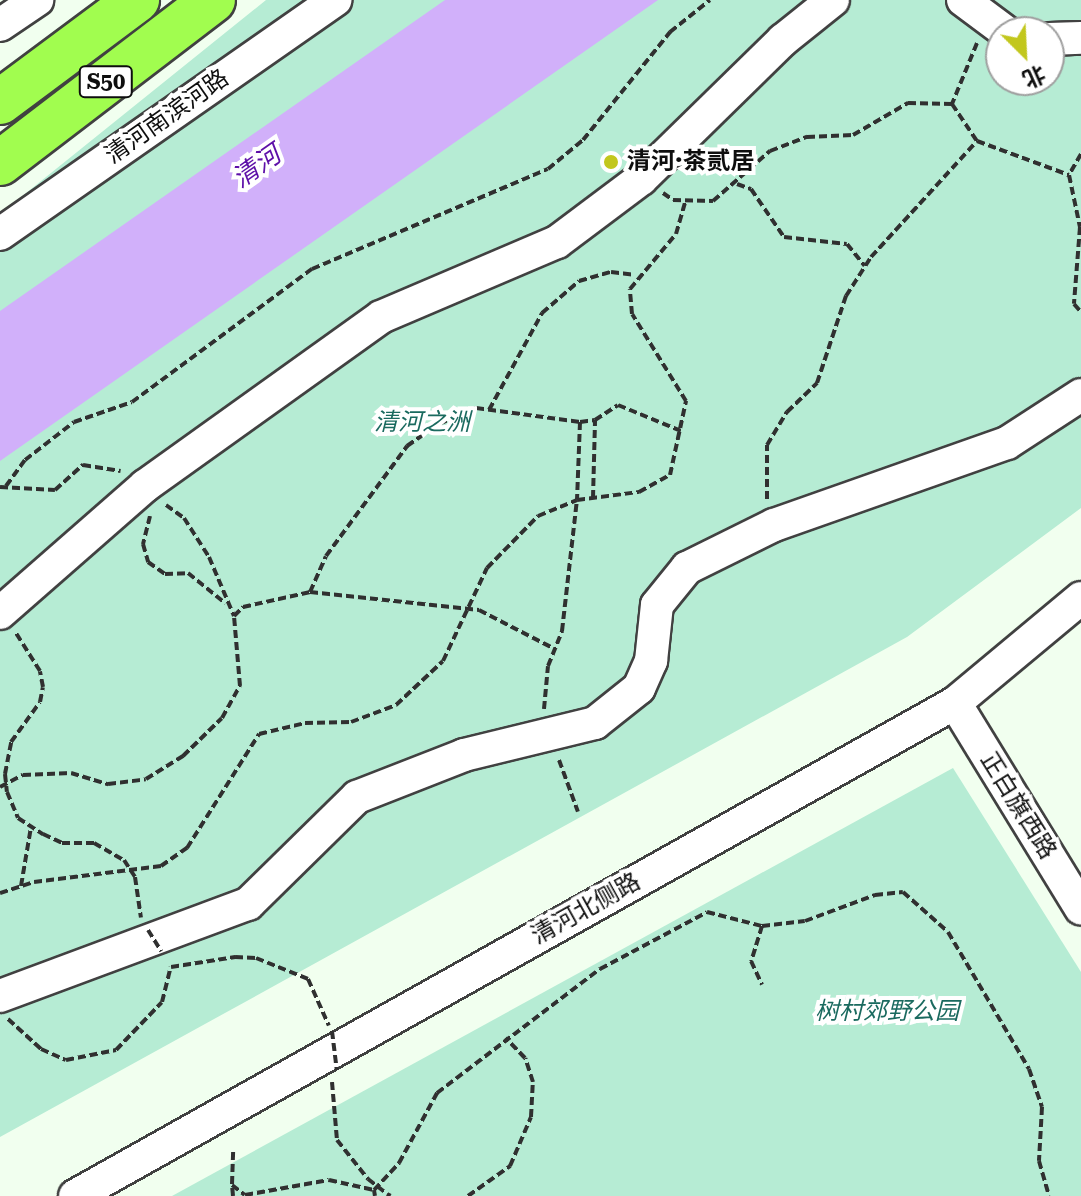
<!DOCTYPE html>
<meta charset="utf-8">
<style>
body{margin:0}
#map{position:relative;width:1081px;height:1196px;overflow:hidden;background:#f1ffef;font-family:"Roboto Serif","Noto Sans SC",serif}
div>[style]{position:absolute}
.green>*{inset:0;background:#b6ecd4}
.water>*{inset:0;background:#d1b0fa}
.path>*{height:4px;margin-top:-2px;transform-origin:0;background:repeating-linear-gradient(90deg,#303030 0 8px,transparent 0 12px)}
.roads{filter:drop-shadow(2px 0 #414141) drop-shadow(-2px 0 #414141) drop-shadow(0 2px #414141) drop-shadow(0 -2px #414141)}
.minor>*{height:32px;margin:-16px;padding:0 16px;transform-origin:16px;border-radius:16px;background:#fff}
.highway>*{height:44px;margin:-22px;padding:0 22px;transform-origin:22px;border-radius:22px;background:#a1fd4f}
.path-bridge>*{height:4px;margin-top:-2px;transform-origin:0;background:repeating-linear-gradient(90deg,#303030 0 8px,transparent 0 12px)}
.dots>*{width:22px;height:22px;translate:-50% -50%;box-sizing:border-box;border:4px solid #fff;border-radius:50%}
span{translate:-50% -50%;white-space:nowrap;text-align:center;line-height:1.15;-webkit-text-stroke:8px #fff;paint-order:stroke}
.shield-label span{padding:2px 6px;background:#fff;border:2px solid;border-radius:6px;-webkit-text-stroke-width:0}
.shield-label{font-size:22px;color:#0e0e0e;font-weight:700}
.street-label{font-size:24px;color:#0e0e0e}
.poi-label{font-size:24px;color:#0e0e0e;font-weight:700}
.left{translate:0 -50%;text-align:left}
.park-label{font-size:24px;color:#1a6a5f;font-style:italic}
.water-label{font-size:26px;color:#5d0fa8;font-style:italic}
.north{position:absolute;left:985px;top:16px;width:80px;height:80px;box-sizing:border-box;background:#fff;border:2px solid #9f9f9f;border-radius:50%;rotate:156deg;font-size:22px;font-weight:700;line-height:32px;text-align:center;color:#0e0e0e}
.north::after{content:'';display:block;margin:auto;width:28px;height:36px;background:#c2c71d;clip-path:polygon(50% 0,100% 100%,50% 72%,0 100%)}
</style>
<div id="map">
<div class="green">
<i style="clip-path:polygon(evenodd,266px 0,1081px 0,1081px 508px,907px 637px,0 1137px,0 214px,266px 0,1001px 32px,1049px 32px,1049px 80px,1001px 80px,1001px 32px)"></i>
<i style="clip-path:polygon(953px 768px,1081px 972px,1081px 1196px,172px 1196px)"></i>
</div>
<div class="water">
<i style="clip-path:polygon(445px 0,658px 0,0 461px,0 311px)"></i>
</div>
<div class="path">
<i style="left:977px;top:43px;width:66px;rotate:112.3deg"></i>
<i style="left:952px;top:104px;width:45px;rotate:56deg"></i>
<i style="left:977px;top:141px;width:98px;rotate:20.3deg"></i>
<i style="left:1081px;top:154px;width:24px;rotate:120deg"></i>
<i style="left:1069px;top:175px;width:53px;rotate:78.1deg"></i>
<i style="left:1080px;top:227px;width:77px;rotate:94.5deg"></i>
<i style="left:1074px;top:304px;width:11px;rotate:49deg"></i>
<i style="left:737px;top:184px;width:15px;rotate:20deg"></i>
<i style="left:751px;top:189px;width:58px;rotate:55.5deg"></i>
<i style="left:784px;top:237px;width:63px;rotate:6.3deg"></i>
<i style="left:847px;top:244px;width:28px;rotate:51deg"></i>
<i style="left:663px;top:193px;width:12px;rotate:35deg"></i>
<i style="left:673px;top:200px;width:40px;rotate:1.4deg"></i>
<i style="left:713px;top:201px;width:76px;rotate:-41.3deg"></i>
<i style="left:770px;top:151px;width:40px;rotate:-21deg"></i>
<i style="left:807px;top:137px;width:46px;rotate:-2.5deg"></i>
<i style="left:853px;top:135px;width:64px;rotate:-30.2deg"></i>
<i style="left:908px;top:103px;width:44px;rotate:1.3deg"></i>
<i style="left:489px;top:410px;width:111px;rotate:-61.3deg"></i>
<i style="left:542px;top:313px;width:49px;rotate:-40.9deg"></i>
<i style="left:579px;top:281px;width:33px;rotate:-16deg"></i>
<i style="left:611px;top:272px;width:23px;rotate:7deg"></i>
<i style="left:580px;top:422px;width:15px;rotate:-8deg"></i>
<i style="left:6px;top:486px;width:32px;rotate:-54deg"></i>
<i style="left:25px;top:460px;width:62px;rotate:-37.8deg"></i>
<i style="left:74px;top:422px;width:61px;rotate:-19deg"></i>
<i style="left:132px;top:402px;width:224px;rotate:-36.5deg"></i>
<i style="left:312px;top:269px;width:256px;rotate:-23deg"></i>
<i style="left:548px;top:169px;width:45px;rotate:-39.6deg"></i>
<i style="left:583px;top:140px;width:139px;rotate:-51.1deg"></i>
<i style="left:670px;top:32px;width:51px;rotate:-38.7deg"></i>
<i style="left:0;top:487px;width:55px;rotate:3.1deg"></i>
<i style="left:55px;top:490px;width:38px;rotate:-42deg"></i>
<i style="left:83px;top:465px;width:38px;rotate:9deg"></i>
<i style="left:593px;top:498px;width:78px;rotate:-88.5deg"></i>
<i style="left:595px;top:420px;width:27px;rotate:-33deg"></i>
<i style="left:618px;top:405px;width:68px;rotate:22.4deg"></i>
<i style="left:767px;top:499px;width:54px;rotate:-90deg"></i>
<i style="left:767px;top:445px;width:39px;rotate:-59deg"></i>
<i style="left:787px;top:412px;width:42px;rotate:-44deg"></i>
<i style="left:817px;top:383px;width:92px;rotate:-71.6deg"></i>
<i style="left:846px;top:296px;width:46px;rotate:-57.3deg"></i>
<i style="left:871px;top:257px;width:157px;rotate:-47.6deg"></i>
<i style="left:166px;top:505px;width:22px;rotate:36deg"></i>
<i style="left:184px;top:518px;width:46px;rotate:57.3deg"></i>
<i style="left:209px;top:557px;width:64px;rotate:67deg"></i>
<i style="left:150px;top:516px;width:29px;rotate:104deg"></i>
<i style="left:143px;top:544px;width:19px;rotate:74deg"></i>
<i style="left:148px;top:562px;width:21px;rotate:35deg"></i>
<i style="left:165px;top:574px;width:23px;rotate:-2deg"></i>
<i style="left:188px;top:573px;width:48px;rotate:39deg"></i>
<i style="left:310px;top:592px;width:170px;rotate:6.1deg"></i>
<i style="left:479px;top:610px;width:85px;rotate:27.2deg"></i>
<i style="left:544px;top:709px;width:43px;rotate:-84.7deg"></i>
<i style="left:548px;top:666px;width:38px;rotate:-68deg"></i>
<i style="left:562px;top:631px;width:132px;rotate:-83.5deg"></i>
<i style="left:559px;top:760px;width:55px;rotate:69.9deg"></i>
<i style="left:5px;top:774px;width:33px;rotate:-79deg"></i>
<i style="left:11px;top:742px;width:49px;rotate:-54.1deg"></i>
<i style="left:40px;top:702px;width:15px;rotate:-79deg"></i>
<i style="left:43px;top:687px;width:16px;rotate:-101deg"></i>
<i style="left:40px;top:671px;width:45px;rotate:-122.3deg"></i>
<i style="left:0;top:787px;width:26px;rotate:-28deg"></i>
<i style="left:23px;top:775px;width:48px;rotate:-2.4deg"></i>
<i style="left:71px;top:773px;width:39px;rotate:17deg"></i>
<i style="left:108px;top:784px;width:38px;rotate:-7deg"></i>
<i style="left:146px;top:779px;width:44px;rotate:-31.9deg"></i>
<i style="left:183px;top:756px;width:54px;rotate:-44.3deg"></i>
<i style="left:222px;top:718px;width:37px;rotate:-61deg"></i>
<i style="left:240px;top:686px;width:70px;rotate:-94.9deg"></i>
<i style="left:234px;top:616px;width:13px;rotate:-45deg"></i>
<i style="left:243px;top:607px;width:69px;rotate:-12.6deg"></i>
<i style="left:310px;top:592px;width:39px;rotate:-66deg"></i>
<i style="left:326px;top:556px;width:137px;rotate:-53.6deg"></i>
<i style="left:407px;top:446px;width:39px;rotate:-35deg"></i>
<i style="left:439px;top:424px;width:40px;rotate:-23.4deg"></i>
<i style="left:476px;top:408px;width:105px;rotate:7.7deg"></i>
<i style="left:580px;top:422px;width:78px;rotate:92.2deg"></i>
<i style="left:577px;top:500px;width:63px;rotate:-7.4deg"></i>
<i style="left:639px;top:492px;width:35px;rotate:-29deg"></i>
<i style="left:670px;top:475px;width:76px;rotate:-77.8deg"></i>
<i style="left:686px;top:401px;width:102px;rotate:-121.8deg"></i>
<i style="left:632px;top:314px;width:25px;rotate:-95deg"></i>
<i style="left:630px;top:289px;width:72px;rotate:-50.1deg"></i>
<i style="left:676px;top:234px;width:35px;rotate:-74deg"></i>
<i style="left:7px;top:792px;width:28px;rotate:67deg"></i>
<i style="left:18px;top:818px;width:30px;rotate:33deg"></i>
<i style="left:43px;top:834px;width:21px;rotate:25deg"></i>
<i style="left:62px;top:843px;width:32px"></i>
<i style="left:94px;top:843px;width:34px;rotate:30deg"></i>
<i style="left:135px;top:877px;width:41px;rotate:81.7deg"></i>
<i style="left:21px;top:886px;width:60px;rotate:-80.4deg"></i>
<i style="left:0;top:893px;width:36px;rotate:-18deg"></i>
<i style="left:34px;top:882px;width:128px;rotate:-7.2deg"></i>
<i style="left:161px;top:866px;width:32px;rotate:-35deg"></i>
<i style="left:187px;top:848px;width:135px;rotate:-57.7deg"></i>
<i style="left:259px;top:734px;width:47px;rotate:-13.4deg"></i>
<i style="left:305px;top:723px;width:46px;rotate:-1.2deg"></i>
<i style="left:351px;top:722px;width:48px;rotate:-20.7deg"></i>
<i style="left:396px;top:705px;width:64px;rotate:-43.1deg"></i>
<i style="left:443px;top:661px;width:103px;rotate:-64.7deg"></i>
<i style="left:487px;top:568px;width:73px;rotate:-45.6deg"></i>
<i style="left:538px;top:516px;width:42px;rotate:-22.3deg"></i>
<i style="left:762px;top:926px;width:43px;rotate:-6.6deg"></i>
<i style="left:805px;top:921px;width:75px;rotate:-20.4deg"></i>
<i style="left:875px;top:895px;width:28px;rotate:-6deg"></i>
<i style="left:903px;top:892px;width:60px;rotate:41.6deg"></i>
<i style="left:948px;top:932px;width:159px;rotate:59.4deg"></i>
<i style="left:1029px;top:1069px;width:40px;rotate:71.1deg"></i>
<i style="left:1042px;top:1107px;width:54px;rotate:93.2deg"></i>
<i style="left:1039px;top:1161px;width:36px;rotate:74deg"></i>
<i style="left:8px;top:1019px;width:45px;rotate:42.3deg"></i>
<i style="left:41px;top:1049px;width:27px;rotate:24deg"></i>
<i style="left:66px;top:1060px;width:51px;rotate:-11.3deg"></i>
<i style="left:116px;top:1050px;width:66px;rotate:-46.2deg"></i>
<i style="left:162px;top:1002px;width:36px;rotate:-76deg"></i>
<i style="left:171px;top:967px;width:65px;rotate:-8.9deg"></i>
<i style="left:235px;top:957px;width:21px;rotate:3deg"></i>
<i style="left:256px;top:958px;width:56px;rotate:22deg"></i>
<i style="left:308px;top:979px;width:51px;rotate:65.9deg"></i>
<i style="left:332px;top:1082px;width:58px;rotate:85.1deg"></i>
<i style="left:337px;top:1140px;width:50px;rotate:51.5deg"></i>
<i style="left:232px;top:1184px;width:34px;rotate:-88deg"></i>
<i style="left:374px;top:1190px;width:37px;rotate:-47deg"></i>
<i style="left:399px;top:1163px;width:80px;rotate:-61.5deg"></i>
<i style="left:437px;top:1093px;width:205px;rotate:-37.3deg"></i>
<i style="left:600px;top:969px;width:121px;rotate:-28deg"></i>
<i style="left:707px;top:912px;width:57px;rotate:14.3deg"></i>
<i style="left:762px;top:926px;width:37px;rotate:107deg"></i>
<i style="left:751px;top:961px;width:26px;rotate:65deg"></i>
<i style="left:387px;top:1194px;width:4px;rotate:27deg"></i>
<i style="left:233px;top:1196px;width:11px;rotate:-95deg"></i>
<i style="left:232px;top:1185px;width:16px;rotate:38deg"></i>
<i style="left:245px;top:1195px;width:85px;rotate:-10.1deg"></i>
<i style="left:329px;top:1180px;width:46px;rotate:12.5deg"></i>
<i style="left:374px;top:1190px;width:6px;rotate:81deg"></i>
<i style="left:468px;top:1196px;width:52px;rotate:-35.5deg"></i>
<i style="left:510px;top:1166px;width:53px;rotate:-66.8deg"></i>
<i style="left:531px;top:1117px;width:35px;rotate:-87deg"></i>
<i style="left:533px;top:1082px;width:25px;rotate:-108deg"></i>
<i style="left:525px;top:1058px;width:28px;rotate:-134deg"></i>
</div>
<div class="roads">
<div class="minor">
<i style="left:963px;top:0;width:54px;rotate:36.7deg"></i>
<i style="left:0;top:25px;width:45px;rotate:-34deg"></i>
<i style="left:1049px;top:39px;width:32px;rotate:-2deg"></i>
<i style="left:0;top:234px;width:409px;rotate:-34.9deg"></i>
<i style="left:0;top:613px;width:193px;rotate:-41.2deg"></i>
<i style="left:145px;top:486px;width:290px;rotate:-35.6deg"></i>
<i style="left:381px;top:317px;width:191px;rotate:-23.1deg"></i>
<i style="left:557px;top:242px;width:105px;rotate:-36.9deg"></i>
<i style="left:641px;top:179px;width:199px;rotate:-44.4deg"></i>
<i style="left:783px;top:40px;width:64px;rotate:-38.7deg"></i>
<i style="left:955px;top:703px;width:241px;rotate:58.5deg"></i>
<i style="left:0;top:996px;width:265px;rotate:-20.4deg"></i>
<i style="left:248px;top:904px;width:153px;rotate:-44.5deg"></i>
<i style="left:357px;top:797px;width:115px;rotate:-21.4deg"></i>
<i style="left:464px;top:755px;width:135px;rotate:-13.7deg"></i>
<i style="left:595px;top:723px;width:56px;rotate:-38.5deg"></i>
<i style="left:639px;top:688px;width:30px;rotate:-66deg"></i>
<i style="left:651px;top:661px;width:56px;rotate:-83.9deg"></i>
<i style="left:657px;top:605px;width:48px;rotate:-51deg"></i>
<i style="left:687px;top:568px;width:97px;rotate:-26.3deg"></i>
<i style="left:774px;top:525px;width:247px;rotate:-19.4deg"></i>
<i style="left:1007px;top:443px;width:88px;rotate:-33deg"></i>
<i style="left:75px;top:1196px;width:1009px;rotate:-29.26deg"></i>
<i style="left:955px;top:703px;width:164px;rotate:-39.8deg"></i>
</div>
<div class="highway">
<i style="left:0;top:102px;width:171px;rotate:-36.7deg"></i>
<i style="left:0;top:163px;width:268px;rotate:-37.4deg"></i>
</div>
</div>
<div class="path-bridge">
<i style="left:5px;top:774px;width:18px;rotate:84deg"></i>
<i style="left:124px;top:860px;width:20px;rotate:57deg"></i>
<i style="left:148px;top:930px;width:25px;rotate:58deg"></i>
<i style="left:332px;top:1031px;width:39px;rotate:83deg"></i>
<i style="left:368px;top:1179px;width:24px;rotate:38deg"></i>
</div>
<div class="dots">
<i style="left:611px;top:162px;background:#c2c71d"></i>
</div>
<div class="shield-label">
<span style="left:106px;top:82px">S50</span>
</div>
<div class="street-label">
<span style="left:167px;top:117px;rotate:-35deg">清河南滨河路</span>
<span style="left:1018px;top:806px;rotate:58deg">正白旗西路</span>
<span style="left:586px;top:909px;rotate:-29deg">清河北侧路</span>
</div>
<div class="poi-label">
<span class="left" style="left:627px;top:162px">清河·茶贰居</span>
</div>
<div class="park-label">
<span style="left:422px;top:423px">清河之洲</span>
<span style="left:887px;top:1012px">树村郊野公园</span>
</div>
<div class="water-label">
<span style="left:257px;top:167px;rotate:-35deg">清河</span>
</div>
<div class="north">北</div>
</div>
